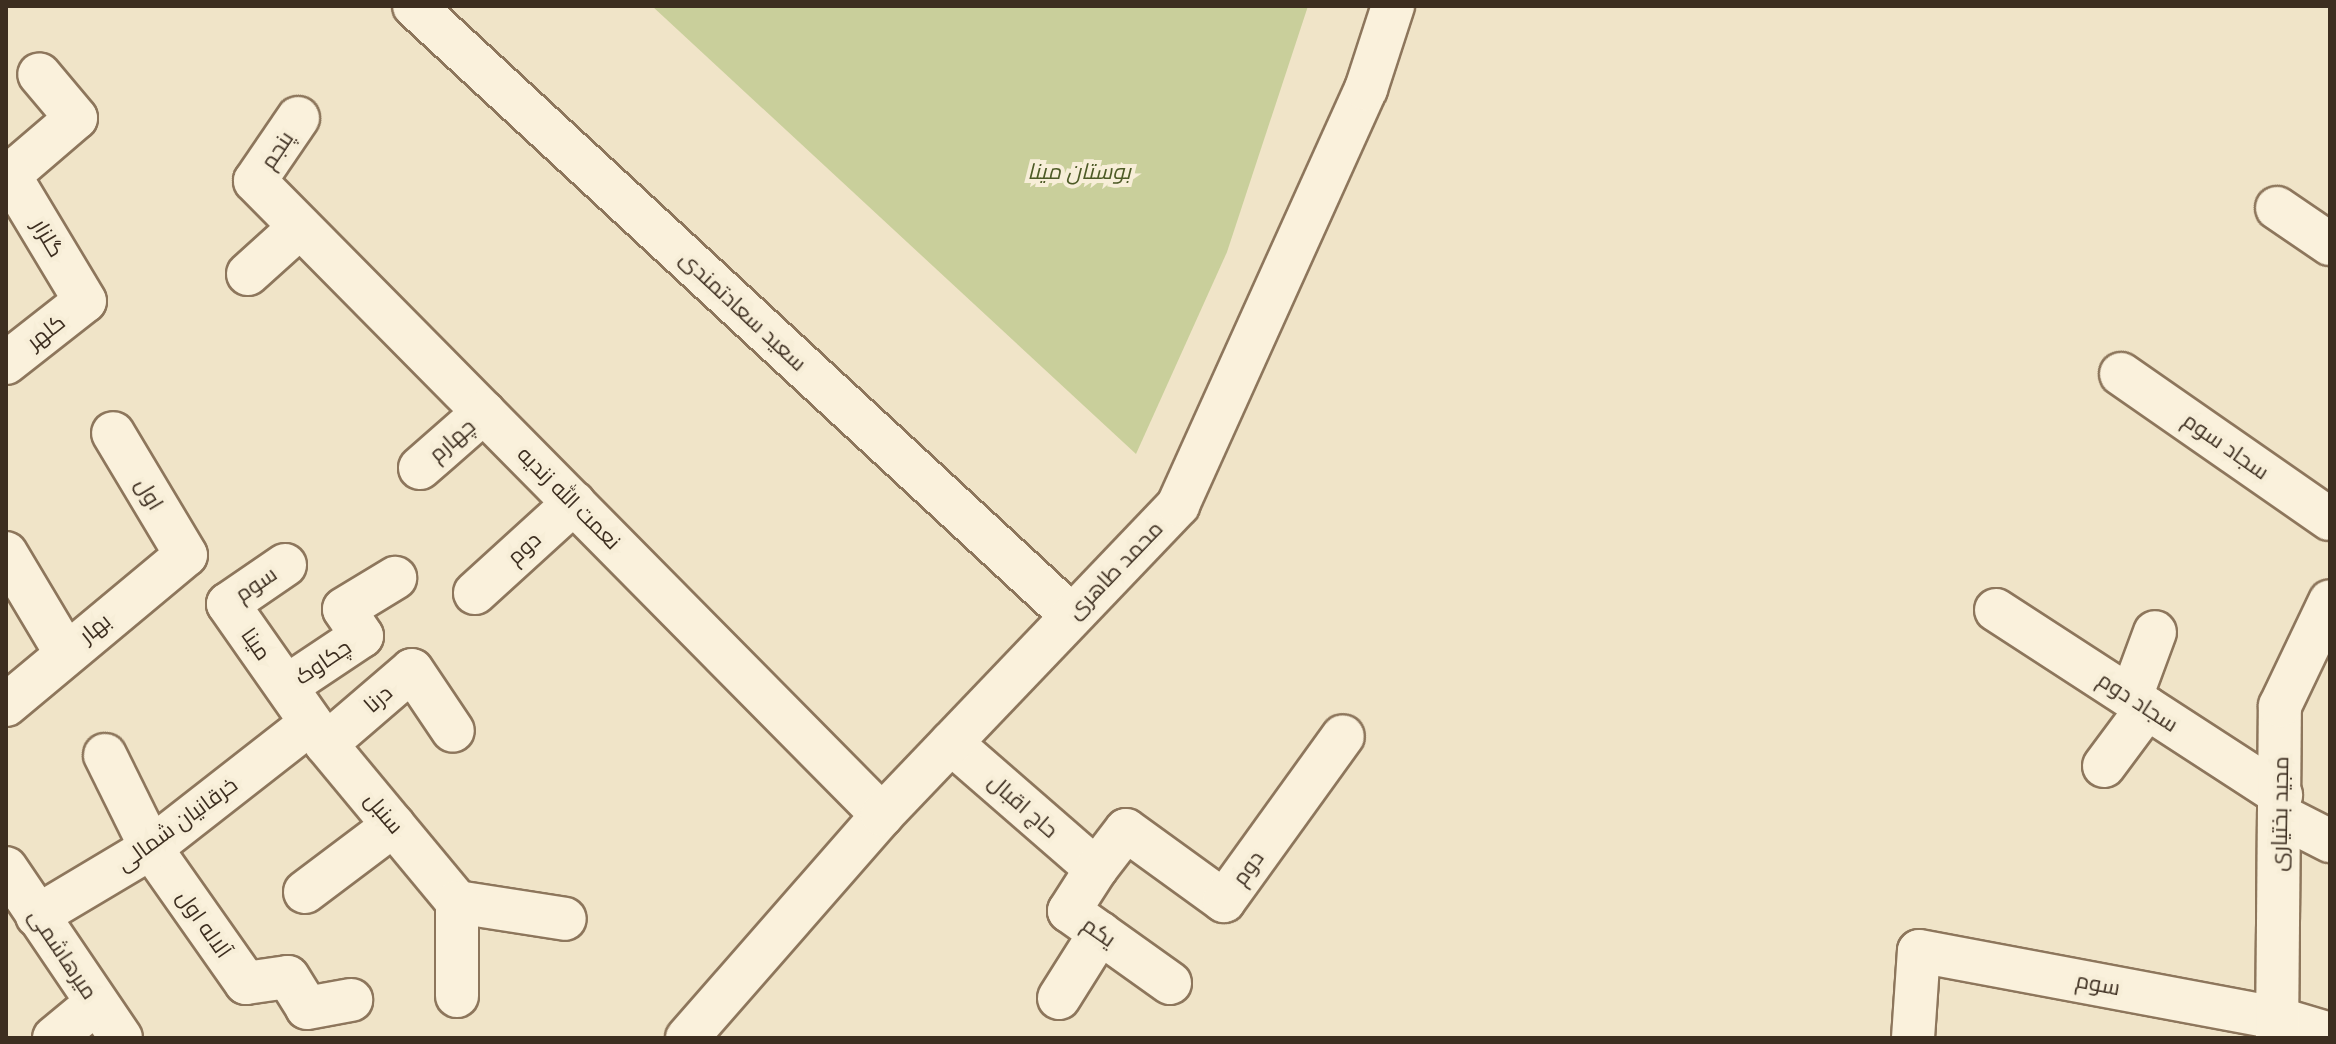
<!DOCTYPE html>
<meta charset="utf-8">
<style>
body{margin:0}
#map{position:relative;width:2336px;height:1044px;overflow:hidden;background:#f0e4c8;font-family:"Roboto Serif",Cairo,serif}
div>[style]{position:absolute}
.green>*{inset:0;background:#c9cf9b}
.roads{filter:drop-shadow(2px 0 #8d765c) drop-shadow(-2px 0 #8d765c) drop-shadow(0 2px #8d765c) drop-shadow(0 -2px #8d765c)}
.minor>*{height:42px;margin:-21px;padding:0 21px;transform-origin:21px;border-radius:21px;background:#faf1dc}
span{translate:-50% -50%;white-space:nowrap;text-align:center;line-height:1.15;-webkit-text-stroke:8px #f7eed8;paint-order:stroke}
.street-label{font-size:22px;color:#3d2e20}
.park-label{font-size:22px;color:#4d5a26;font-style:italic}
.frame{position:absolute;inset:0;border:8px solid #3d2e20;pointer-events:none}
</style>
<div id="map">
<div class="green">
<i style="clip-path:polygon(652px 6px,1308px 6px,1227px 252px,1136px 454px)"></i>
</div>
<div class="roads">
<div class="minor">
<i style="left:414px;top:6px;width:897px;rotate:42.83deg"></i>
<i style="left:298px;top:118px;width:76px;rotate:124.3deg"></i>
<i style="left:255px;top:181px;width:892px;rotate:45.32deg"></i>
<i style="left:6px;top:178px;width:92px;rotate:-40.6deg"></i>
<i style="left:76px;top:118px;width:57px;rotate:-130.1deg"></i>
<i style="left:2277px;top:208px;width:64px;rotate:34.2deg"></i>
<i style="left:248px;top:274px;width:70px;rotate:-42.1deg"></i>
<i style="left:6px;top:363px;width:100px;rotate:-38.1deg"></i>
<i style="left:85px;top:301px;width:146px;rotate:-121deg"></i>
<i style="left:2121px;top:374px;width:254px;rotate:34.8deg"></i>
<i style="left:420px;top:468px;width:85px;rotate:-41.2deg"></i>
<i style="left:6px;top:553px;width:115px;rotate:59.2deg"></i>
<i style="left:285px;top:565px;width:69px;rotate:145.6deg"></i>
<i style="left:228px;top:604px;width:171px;rotate:55deg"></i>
<i style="left:326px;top:744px;width:205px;rotate:50.3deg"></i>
<i style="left:457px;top:902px;width:109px;rotate:8.9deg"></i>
<i style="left:475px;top:593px;width:134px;rotate:-42.3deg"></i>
<i style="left:1996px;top:610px;width:340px;rotate:33deg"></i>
<i style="left:287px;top:686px;width:90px;rotate:-33.7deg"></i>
<i style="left:362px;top:636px;width:32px;rotate:-124deg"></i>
<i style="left:344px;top:609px;width:60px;rotate:-31.3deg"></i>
<i style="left:2131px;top:697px;width:69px;rotate:-69.7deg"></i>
<i style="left:6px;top:705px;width:234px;rotate:-39.8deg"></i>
<i style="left:186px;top:555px;width:142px;rotate:-120.9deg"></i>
<i style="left:951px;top:743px;width:192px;rotate:41deg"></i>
<i style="left:326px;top:744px;width:113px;rotate:-40.7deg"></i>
<i style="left:412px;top:670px;width:73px;rotate:56.1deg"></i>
<i style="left:105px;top:755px;width:104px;rotate:63.7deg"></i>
<i style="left:151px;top:848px;width:165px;rotate:54.9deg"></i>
<i style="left:246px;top:983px;width:42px;rotate:-8.1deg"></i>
<i style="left:288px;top:977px;width:36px;rotate:58deg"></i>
<i style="left:307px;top:1008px;width:45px;rotate:-10.3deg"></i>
<i style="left:2104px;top:766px;width:72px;rotate:-53.4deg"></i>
<i style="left:2281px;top:816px;width:55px;rotate:27deg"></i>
<i style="left:6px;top:868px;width:205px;rotate:55.9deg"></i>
<i style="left:305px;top:892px;width:111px;rotate:-37deg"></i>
<i style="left:37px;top:916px;width:133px;rotate:-30.8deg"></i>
<i style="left:151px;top:848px;width:203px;rotate:-38deg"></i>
<i style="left:1170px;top:983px;width:124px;rotate:-144.5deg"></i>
<i style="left:1069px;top:911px;width:50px;rotate:-57.3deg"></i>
<i style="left:1096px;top:869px;width:49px;rotate:-52.4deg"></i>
<i style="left:1126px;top:830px;width:121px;rotate:35.9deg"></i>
<i style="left:1224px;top:901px;width:203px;rotate:-54.2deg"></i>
<i style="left:457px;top:996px;width:94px;rotate:-90deg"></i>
<i style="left:1059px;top:998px;width:77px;rotate:-57.8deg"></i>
<i style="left:54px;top:1038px;width:55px;rotate:-39.8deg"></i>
<i style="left:687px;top:1038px;width:296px;rotate:-48.8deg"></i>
<i style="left:882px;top:815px;width:429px;rotate:-46.3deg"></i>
<i style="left:1178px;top:505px;width:457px;rotate:-65.7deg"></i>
<i style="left:1366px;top:89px;width:87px;rotate:-72deg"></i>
<i style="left:1913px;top:1038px;width:87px;rotate:-86.1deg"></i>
<i style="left:1919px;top:951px;width:363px;rotate:10.6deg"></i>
<i style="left:2276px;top:1018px;width:56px;rotate:16.5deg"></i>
<i style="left:2277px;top:1038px;width:332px;rotate:-89.5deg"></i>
<i style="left:2280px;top:706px;width:116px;rotate:-64.5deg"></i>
</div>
</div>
<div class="street-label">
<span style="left:277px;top:150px;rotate:-56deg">پنجم</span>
<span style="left:48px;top:238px;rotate:59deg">گلزار</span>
<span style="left:743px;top:311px;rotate:43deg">سعید سعادتمندی</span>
<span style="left:46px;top:332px;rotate:-38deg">کلهر</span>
<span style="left:452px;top:440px;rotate:-41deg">چهارم</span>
<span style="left:2226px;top:446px;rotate:35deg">سجاد سوم</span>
<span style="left:149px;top:494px;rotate:59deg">اول</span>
<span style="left:569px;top:498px;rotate:45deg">نعمت الله زندیه</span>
<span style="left:524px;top:548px;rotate:-42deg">دوم</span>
<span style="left:1115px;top:570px;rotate:-46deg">محمد طاهری</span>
<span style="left:256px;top:584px;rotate:-34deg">سوم</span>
<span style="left:95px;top:628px;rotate:-39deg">بهار</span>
<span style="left:256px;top:644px;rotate:55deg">مینا</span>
<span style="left:323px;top:662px;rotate:-34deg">چکاوک</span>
<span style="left:378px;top:699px;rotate:-41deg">درنا</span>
<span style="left:2138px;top:702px;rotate:33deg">سجاد دوم</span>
<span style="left:1023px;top:806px;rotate:41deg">حاج اقبال</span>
<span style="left:384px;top:813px;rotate:50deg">سنبل</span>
<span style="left:2280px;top:814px;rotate:-89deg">مجید بختیاری</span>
<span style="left:177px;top:824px;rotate:-36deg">خرقانیان شمالی</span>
<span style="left:1248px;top:868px;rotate:-54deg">دوم</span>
<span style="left:204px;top:924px;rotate:55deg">آلاله اول</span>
<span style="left:1099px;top:932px;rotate:35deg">یکم</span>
<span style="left:63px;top:954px;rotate:56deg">میرهاشمی</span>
<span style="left:2098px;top:984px;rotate:11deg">سوم</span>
</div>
<div class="park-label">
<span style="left:1079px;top:172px">بوستان مینا</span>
</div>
<div class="frame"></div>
</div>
